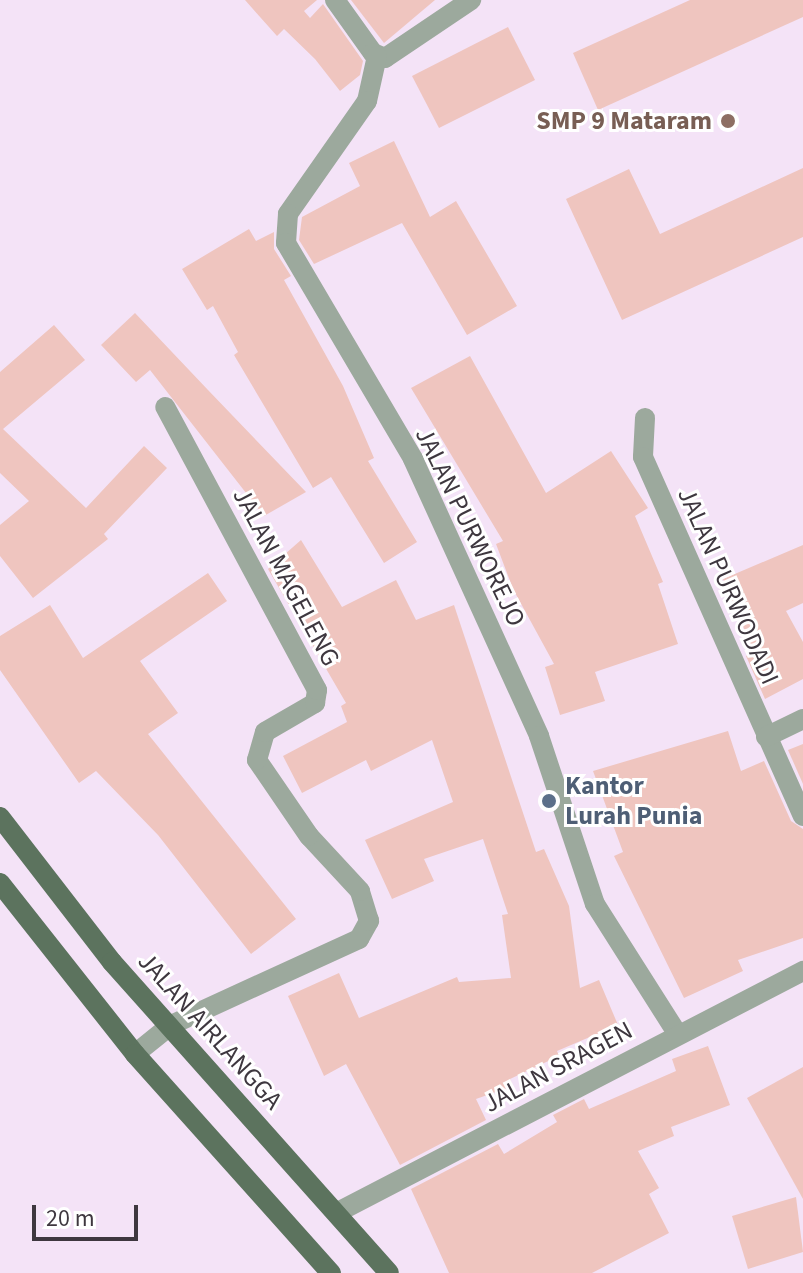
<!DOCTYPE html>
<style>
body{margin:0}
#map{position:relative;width:803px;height:1273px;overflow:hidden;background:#f4e3f7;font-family:"Source Sans 3",sans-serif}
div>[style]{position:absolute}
.building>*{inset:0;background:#efc5bf}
.minor>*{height:20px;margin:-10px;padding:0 10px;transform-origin:10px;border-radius:10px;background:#9ca99d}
.major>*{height:20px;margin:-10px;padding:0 10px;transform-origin:10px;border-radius:10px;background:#5c735e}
.dots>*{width:22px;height:22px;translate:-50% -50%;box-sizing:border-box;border:4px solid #fff;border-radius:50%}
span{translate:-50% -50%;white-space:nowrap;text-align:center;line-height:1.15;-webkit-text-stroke:6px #fff;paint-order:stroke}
.education-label{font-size:26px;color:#785e54;font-weight:700}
.right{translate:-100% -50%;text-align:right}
.street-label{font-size:26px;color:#3e373f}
.service-label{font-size:26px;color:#4e5e75;font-weight:700}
.left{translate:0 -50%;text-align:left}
.scale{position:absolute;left:32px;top:1205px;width:106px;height:36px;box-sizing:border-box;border:4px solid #3e373f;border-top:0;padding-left:10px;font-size:24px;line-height:28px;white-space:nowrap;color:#3e373f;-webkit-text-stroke:6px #fff;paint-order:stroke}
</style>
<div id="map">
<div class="building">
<i style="clip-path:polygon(245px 0,317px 0,304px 11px,310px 18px,323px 4px,363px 61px,360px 75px,340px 91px,315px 59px,284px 29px,277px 36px)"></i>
<i style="clip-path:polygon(351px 0,435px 0,384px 43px)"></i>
<i style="clip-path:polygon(690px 0,803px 0,803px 17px,598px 110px,573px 53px)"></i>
<i style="clip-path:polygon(508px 27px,535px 80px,439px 128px,412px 76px)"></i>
<i style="clip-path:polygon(394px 141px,430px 217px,456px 201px,517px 306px,467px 335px,402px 223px,314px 264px,299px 240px,302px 217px,360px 186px,349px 163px)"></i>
<i style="clip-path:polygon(803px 168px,803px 237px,622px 320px,566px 199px,629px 169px,660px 234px)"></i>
<i style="clip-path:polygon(249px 229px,256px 241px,274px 232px,274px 249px,291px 276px,284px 280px,343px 386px,374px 458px,368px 461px,417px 542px,384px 563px,331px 477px,313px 488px,234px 355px,238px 352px,213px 306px,207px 310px,182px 269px)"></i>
<i style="clip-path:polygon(135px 313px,208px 390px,306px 492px,264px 516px,150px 370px,136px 382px,101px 345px)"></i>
<i style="clip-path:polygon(54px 325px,85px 360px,3px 429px,86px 508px,144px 446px,167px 468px,104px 534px,108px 539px,33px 598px,0 556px,0 525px,29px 501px,0 473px,0 372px)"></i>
<i style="clip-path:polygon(470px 356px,546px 493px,611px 451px,648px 508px,635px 516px,663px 582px,658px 584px,678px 644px,595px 672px,605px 701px,560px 715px,545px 667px,554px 664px,513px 589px,496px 544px,503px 541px,411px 388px)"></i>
<i style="clip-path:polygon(301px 540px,342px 607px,396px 580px,416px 620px,454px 605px,536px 852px,544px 849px,569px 906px,580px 988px,599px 980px,618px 1025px,557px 1051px,559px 1056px,510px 1079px,513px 1086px,476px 1099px,486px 1120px,400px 1165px,346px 1064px,324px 1076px,288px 996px,339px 973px,359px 1018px,457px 977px,459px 982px,511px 978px,502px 915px,508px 914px,483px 839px,424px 859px,434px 881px,392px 899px,365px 840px,453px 802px,432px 740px,371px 771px,366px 760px,302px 793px,283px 756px,347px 722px,341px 706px,346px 703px,268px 569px)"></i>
<i style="clip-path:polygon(803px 545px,803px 603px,786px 611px,803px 642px,803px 679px,765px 699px,746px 656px,754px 652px,723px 579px)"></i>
<i style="clip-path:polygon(208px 573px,227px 601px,140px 661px,178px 713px,148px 734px,296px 919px,251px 954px,158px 835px,96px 771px,79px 783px,0 670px,0 636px,50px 605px,83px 658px)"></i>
<i style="clip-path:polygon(728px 731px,741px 771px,764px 761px,791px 821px,803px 829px,803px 938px,738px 960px,743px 971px,684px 998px,614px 856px,623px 852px,593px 771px)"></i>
<i style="clip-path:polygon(803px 744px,803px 784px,788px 750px)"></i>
<i style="clip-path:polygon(708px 1046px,730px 1105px,671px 1127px,674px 1136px,638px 1151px,659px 1188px,649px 1194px,669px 1233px,592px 1273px,449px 1273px,411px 1189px,498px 1144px,504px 1154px,557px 1122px,553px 1115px,584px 1099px,589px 1109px,676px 1071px,672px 1059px)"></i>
<i style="clip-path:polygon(803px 1067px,803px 1199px,747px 1098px)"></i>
<i style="clip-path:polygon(796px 1197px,803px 1252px,748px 1269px,732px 1216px)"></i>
</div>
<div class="minor">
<i style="left:335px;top:0;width:65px;rotate:54.4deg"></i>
<i style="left:373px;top:53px;width:13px;rotate:23deg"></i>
<i style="left:385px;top:58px;width:104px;rotate:-34deg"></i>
<i style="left:377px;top:56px;width:46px;rotate:102.5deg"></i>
<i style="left:367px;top:101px;width:138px;rotate:125deg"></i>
<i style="left:288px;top:214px;width:29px;rotate:94deg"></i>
<i style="left:286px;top:243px;width:251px;rotate:59.5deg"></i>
<i style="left:413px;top:459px;width:304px;rotate:65.5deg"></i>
<i style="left:539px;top:736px;width:177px;rotate:71.6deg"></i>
<i style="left:595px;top:904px;width:153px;rotate:57.6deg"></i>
<i style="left:645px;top:418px;width:39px;rotate:93deg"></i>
<i style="left:643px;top:457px;width:393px;rotate:66deg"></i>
<i style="left:766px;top:737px;width:41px;rotate:-25.9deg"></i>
<i style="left:135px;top:1054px;width:46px;rotate:-38.9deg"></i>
<i style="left:171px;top:1025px;width:207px;rotate:-24.6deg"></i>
<i style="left:359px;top:939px;width:21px;rotate:-61deg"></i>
<i style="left:369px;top:921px;width:31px;rotate:-107deg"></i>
<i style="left:360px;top:891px;width:75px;rotate:-132.8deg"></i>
<i style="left:309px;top:836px;width:92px;rotate:-124.4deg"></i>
<i style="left:257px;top:760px;width:29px;rotate:-74deg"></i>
<i style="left:265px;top:732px;width:58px;rotate:-30.1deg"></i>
<i style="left:315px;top:703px;width:13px;rotate:-81deg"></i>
<i style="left:317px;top:690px;width:321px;rotate:-118.2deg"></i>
<i style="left:338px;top:1212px;width:524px;rotate:-27.4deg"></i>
</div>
<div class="major">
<i style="left:0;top:817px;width:183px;rotate:52.3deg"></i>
<i style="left:112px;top:962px;width:416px;rotate:48.3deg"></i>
<i style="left:0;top:883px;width:218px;rotate:51.7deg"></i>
<i style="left:135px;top:1054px;width:294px;rotate:48.2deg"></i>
</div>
<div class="dots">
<i style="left:728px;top:121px;background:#8d6e63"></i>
<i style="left:549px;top:801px;background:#5c6f8a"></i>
</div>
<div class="education-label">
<span class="right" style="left:712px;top:121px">SMP 9 Mataram</span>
</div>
<div class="street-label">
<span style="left:470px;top:527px;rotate:64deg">JALAN PURWOREJO</span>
<span style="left:286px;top:577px;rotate:62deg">JALAN MAGELENG</span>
<span style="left:728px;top:586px;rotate:66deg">JALAN PURWODADI</span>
<span style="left:210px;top:1031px;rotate:48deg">JALAN AIRLANGGA</span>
<span style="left:558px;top:1067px;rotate:-28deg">JALAN SRAGEN</span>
</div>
<div class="service-label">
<span class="left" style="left:565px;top:801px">Kantor<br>Lurah Punia</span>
</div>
<div class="scale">20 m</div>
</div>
